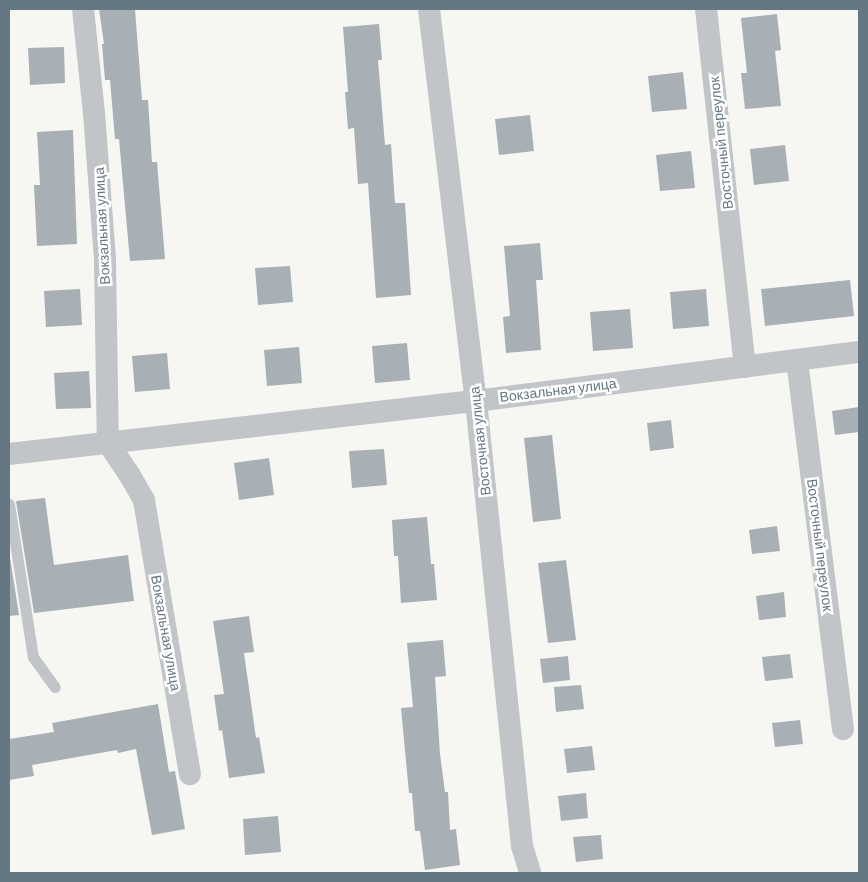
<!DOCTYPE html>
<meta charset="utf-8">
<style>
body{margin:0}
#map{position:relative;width:868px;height:882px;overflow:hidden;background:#f6f6f3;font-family:Barlow,sans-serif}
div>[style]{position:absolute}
.building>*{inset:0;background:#a8b0b5}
.service>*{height:11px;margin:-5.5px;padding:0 5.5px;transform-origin:5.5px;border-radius:5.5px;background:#c1c5c8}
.minor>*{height:22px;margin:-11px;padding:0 11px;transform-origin:11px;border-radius:11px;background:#c1c5c8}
span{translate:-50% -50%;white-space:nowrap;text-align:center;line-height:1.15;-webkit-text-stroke:5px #fff;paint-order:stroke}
.street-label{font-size:14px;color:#657783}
.frame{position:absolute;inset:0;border:10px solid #657783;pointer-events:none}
</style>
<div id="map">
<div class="building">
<i style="clip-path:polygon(99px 9px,135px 9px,142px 100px,148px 100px,152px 162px,157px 162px,165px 259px,130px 261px,119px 139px,115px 139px,110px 80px,105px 80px,102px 44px,104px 44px)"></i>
<i style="clip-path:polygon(777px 14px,781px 50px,775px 51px,781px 106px,745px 109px,741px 73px,747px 73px,741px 18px)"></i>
<i style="clip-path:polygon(379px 24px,382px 60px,378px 60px,385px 145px,391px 144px,395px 203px,405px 203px,411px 295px,376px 298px,368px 183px,358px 184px,354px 128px,348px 129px,345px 92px,348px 92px,343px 27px)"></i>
<i style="clip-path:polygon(64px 47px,65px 83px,30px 85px,28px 48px)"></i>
<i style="clip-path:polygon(683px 72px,687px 109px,652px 112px,648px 76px)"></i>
<i style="clip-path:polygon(530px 115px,534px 151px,499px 155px,495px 119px)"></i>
<i style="clip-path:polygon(73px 130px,77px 244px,37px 246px,34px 185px,40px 185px,37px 132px)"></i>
<i style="clip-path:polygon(785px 145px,789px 181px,754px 185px,750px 149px)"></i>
<i style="clip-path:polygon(691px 151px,695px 188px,660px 191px,656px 155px)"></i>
<i style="clip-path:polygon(540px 243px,543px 280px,536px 280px,541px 350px,506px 353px,503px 317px,510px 316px,504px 246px)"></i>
<i style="clip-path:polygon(290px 266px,293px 302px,258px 305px,255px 268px)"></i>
<i style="clip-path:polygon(850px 280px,854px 316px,765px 326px,761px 289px)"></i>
<i style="clip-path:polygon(80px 289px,82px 325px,46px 327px,44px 291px)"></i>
<i style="clip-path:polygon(706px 289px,709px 326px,673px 329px,670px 292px)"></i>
<i style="clip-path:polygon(630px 309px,633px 348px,593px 351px,590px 312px)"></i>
<i style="clip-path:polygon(407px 343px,410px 380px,375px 383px,372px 346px)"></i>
<i style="clip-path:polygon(299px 347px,302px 383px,267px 386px,264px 350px)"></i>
<i style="clip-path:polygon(167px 353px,170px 389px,135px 392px,132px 356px)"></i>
<i style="clip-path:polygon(89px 371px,91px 408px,56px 409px,54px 373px)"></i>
<i style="clip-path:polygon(859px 407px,859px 432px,835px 435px,832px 411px)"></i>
<i style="clip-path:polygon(671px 420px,674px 448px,650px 451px,647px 423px)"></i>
<i style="clip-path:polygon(552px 435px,561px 519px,533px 522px,524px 438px)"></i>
<i style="clip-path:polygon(384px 449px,387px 485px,352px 488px,349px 451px)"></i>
<i style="clip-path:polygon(269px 458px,274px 495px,239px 500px,234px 463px)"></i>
<i style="clip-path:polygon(45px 498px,54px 565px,128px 555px,134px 601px,34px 613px,16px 501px)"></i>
<i style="clip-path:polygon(427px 517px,431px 564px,434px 564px,437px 600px,401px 603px,398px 556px,394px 556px,392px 520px)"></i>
<i style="clip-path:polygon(777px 526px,780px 551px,752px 554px,749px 530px)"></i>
<i style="clip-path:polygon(9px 551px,19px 615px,9px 616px)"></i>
<i style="clip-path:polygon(566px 560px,576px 640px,548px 643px,538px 563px)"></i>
<i style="clip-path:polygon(784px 592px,786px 617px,759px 620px,756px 596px)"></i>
<i style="clip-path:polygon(249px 616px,254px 652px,244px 653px,256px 738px,259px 737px,265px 773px,229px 778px,222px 730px,219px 731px,214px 695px,224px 694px,213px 621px)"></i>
<i style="clip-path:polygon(443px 640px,446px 676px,435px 677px,440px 754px,445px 792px,448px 792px,450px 830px,456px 829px,460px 865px,425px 870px,420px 831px,415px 831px,412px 793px,409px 793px,401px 708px,413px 707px,407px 643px)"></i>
<i style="clip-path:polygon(790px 654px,793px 678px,765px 681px,762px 657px)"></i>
<i style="clip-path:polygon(568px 656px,570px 680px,543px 683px,540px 659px)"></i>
<i style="clip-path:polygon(581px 685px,584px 709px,556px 712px,554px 687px)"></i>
<i style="clip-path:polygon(158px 704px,169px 772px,175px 771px,185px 829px,152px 835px,136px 749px,118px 753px,117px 750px,32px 765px,34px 776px,9px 780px,9px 739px,54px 732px,52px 723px)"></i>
<i style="clip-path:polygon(800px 720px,803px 744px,775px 747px,772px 723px)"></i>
<i style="clip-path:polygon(592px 746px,595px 770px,567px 773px,564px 749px)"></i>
<i style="clip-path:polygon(586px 793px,588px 818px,561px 821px,558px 796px)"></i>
<i style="clip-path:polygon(278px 816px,281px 852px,245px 855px,243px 819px)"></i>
<i style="clip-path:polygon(601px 835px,603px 859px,576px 862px,573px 837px)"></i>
</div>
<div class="service">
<i style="left:9px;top:504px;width:155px;rotate:81.1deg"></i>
<i style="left:33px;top:657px;width:37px;rotate:54deg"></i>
</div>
<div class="minor">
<i style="left:83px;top:9px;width:105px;rotate:84deg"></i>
<i style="left:94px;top:113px;width:148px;rotate:85.7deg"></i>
<i style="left:105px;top:261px;width:182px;rotate:89.1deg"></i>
<i style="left:108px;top:443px;width:37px;rotate:56deg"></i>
<i style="left:129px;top:474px;width:30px;rotate:60deg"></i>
<i style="left:144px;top:500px;width:278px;rotate:80.5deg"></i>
<i style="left:429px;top:9px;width:395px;rotate:83.2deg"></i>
<i style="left:476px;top:401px;width:447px;rotate:84.1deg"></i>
<i style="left:522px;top:846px;width:28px;rotate:73deg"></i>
<i style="left:706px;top:9px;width:360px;rotate:83.8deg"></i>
<i style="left:797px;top:360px;width:372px;rotate:82.9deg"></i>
<i style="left:9px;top:454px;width:470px;rotate:-6.5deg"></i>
<i style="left:476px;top:401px;width:386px;rotate:-7.3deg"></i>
</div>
<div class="street-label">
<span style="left:721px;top:143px;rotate:-96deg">Восточный переулок</span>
<span style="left:102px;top:226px;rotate:-93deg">Вокзальная улица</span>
<span style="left:558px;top:390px;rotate:-7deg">Вокзальная улица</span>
<span style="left:480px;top:441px;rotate:-96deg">Восточная улица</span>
<span style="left:820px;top:545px;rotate:83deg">Восточный переулок</span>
<span style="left:166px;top:633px;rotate:80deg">Вокзальная улица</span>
</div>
<div class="frame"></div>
</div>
